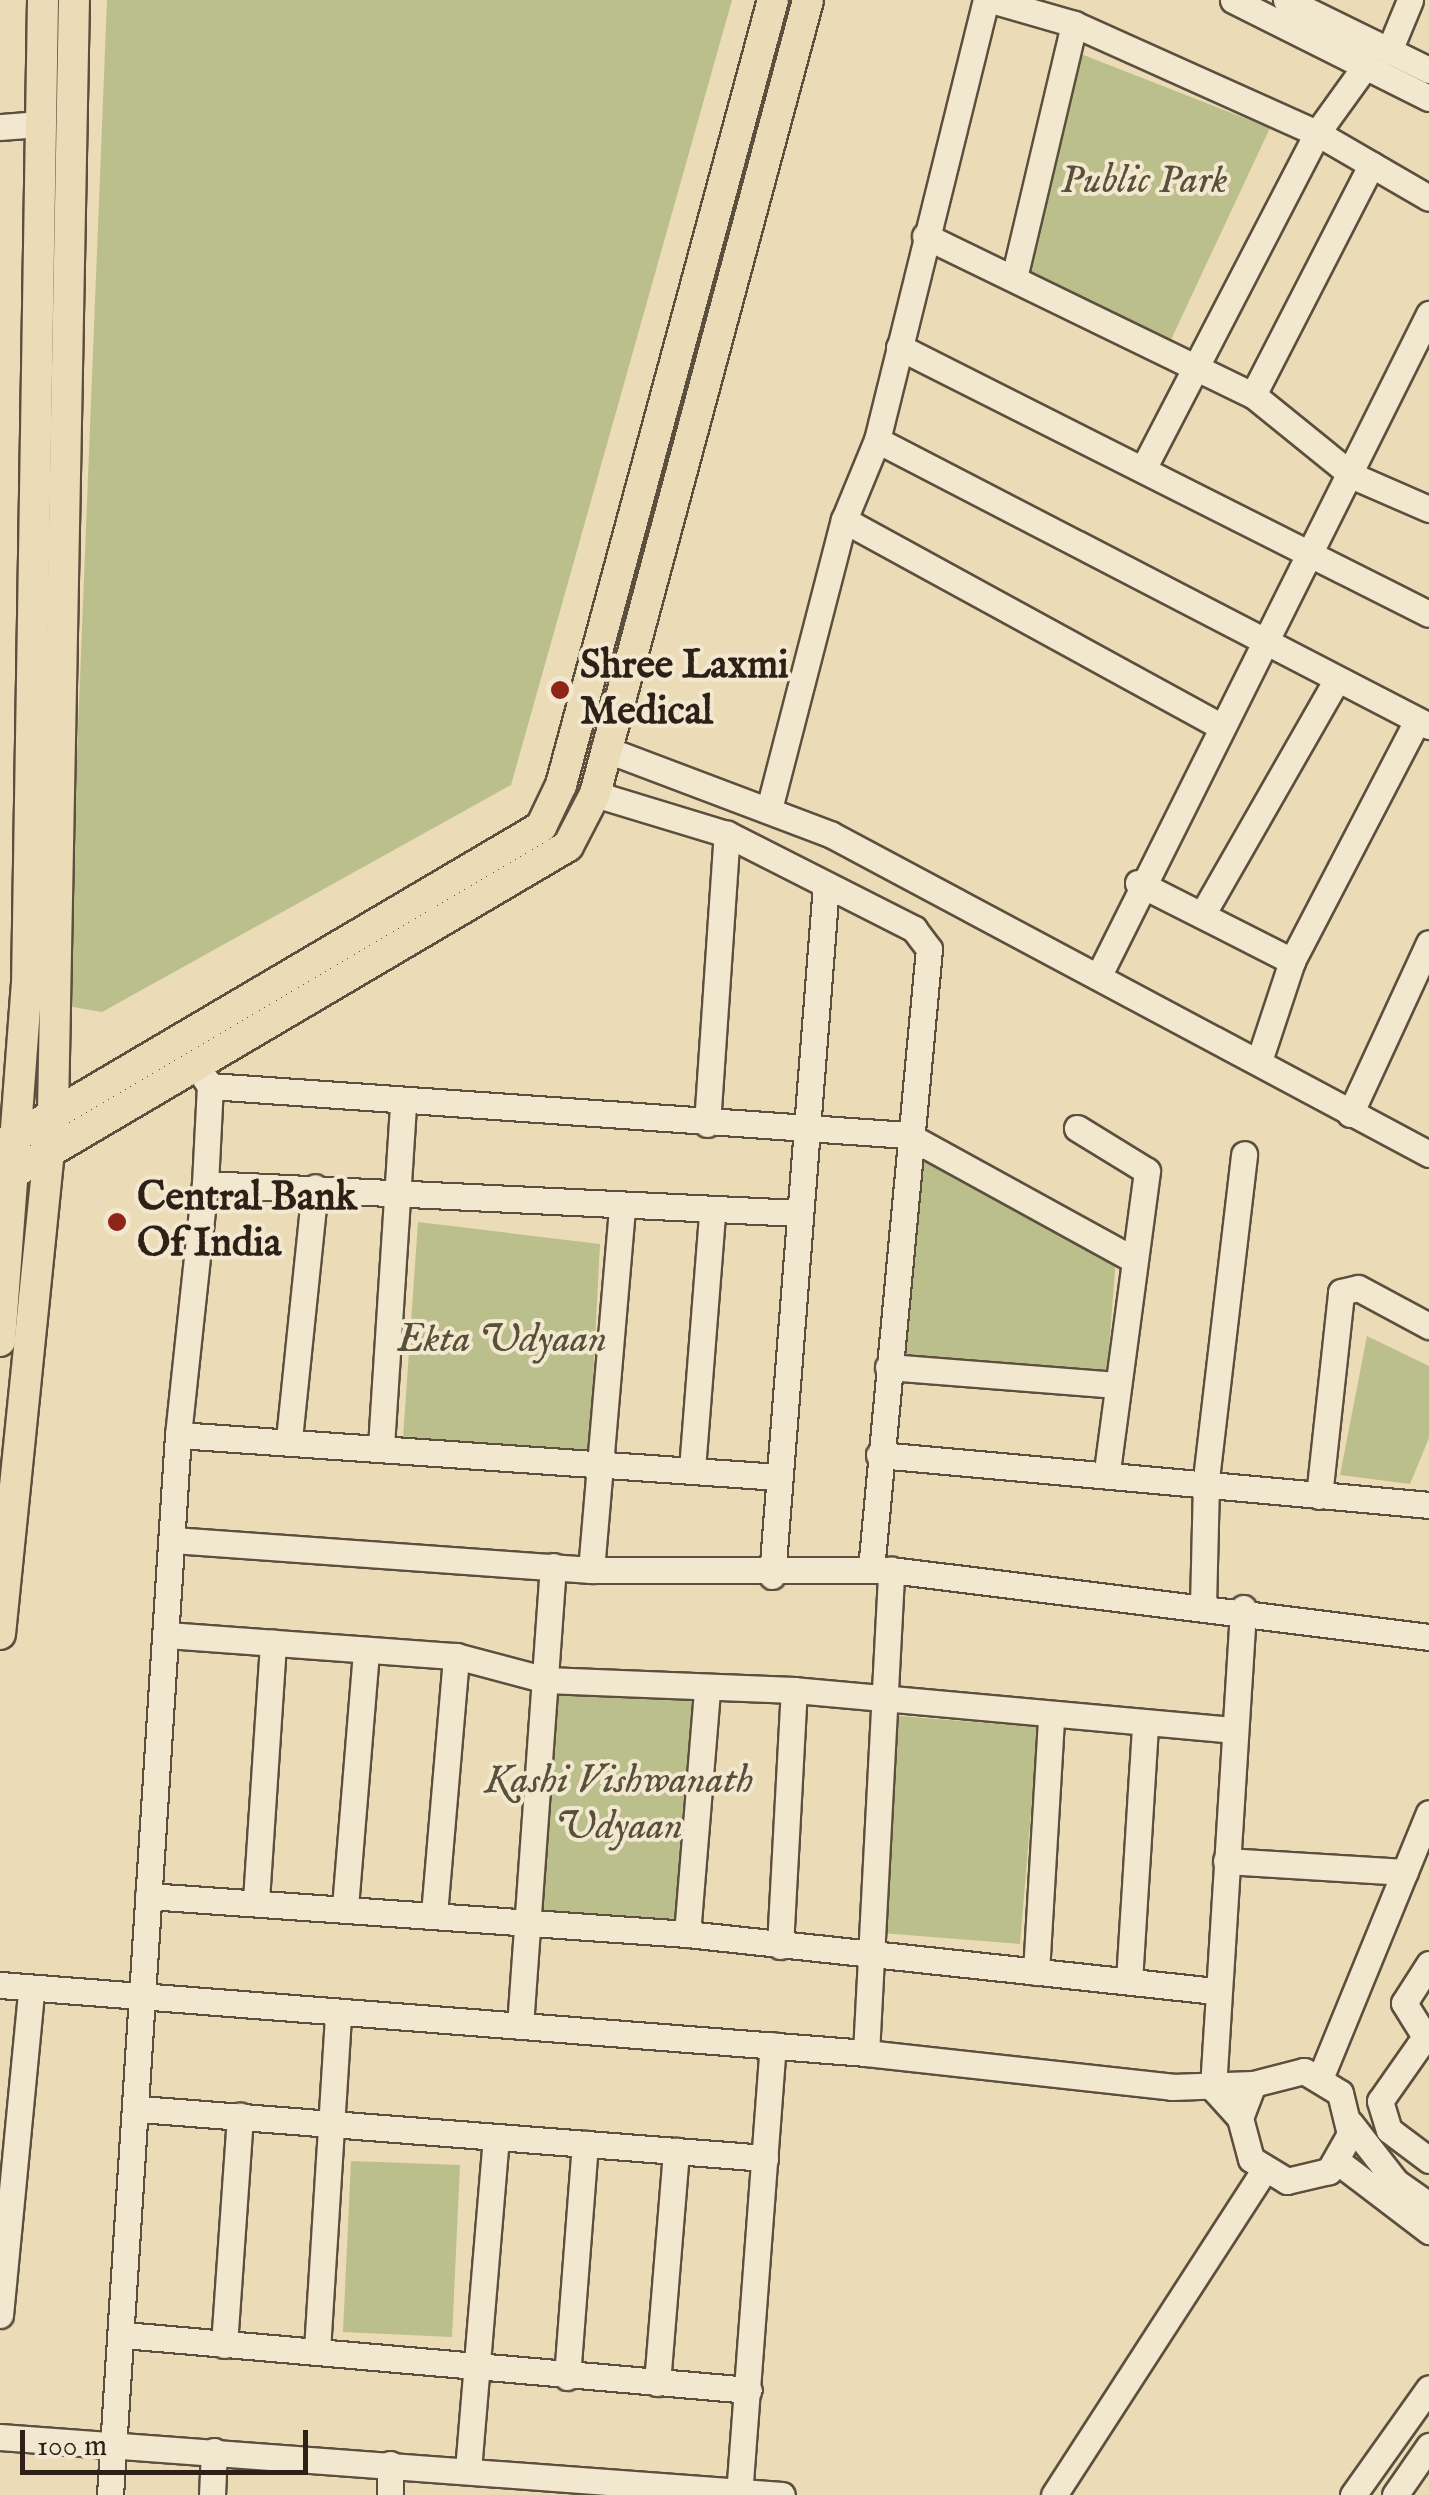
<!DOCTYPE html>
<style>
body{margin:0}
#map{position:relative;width:1429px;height:2495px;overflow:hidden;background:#ebdbb6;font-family:"IM FELL English",serif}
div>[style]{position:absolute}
.green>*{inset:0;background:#bbbf8b}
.roads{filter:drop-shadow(2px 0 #5d4f3e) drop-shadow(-2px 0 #5d4f3e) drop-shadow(0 2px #5d4f3e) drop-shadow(0 -2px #5d4f3e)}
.minor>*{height:25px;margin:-12.5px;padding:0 12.5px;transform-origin:12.5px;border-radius:12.5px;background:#f2e8d0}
.major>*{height:30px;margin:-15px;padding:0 15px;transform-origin:15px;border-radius:15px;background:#ebdbb6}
.dots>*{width:28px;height:28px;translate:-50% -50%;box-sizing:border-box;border:5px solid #f2e8d0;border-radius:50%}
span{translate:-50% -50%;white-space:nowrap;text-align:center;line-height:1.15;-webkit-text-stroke:8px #f2e8d0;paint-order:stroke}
.park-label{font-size:40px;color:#585039;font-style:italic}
.poi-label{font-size:40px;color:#2e2016;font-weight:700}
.left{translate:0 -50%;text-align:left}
.scale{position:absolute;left:20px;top:2430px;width:288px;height:45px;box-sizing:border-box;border:5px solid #2e2016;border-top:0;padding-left:12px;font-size:30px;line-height:35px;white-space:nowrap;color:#2e2016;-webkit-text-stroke:8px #f2e8d0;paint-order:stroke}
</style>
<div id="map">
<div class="green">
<i style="clip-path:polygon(107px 0,732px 0,511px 785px,102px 1012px,67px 1006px)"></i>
<i style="clip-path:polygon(1081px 54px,1270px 128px,1169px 344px,1029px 271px)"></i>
<i style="clip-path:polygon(910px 1146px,1116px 1257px,1107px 1374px,898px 1356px)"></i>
<i style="clip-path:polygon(418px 1222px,600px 1244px,589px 1457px,403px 1438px)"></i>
<i style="clip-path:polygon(1367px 1336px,1429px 1366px,1429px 1438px,1410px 1484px,1340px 1475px)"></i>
<i style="clip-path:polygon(559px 1689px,697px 1700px,680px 1921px,541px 1911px)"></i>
<i style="clip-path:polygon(899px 1716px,1038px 1727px,1020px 1944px,881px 1933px)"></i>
<i style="clip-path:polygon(351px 2161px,460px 2165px,452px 2337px,343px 2332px)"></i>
</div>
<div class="roads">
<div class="minor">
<i style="left:991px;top:0;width:86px;rotate:16.1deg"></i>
<i style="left:1074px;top:24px;width:266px;rotate:24.2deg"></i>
<i style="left:1317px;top:133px;width:129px;rotate:30.1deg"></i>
<i style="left:1233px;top:0;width:219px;rotate:26.6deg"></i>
<i style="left:1286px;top:0;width:159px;rotate:26.1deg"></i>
<i style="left:1389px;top:51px;width:55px;rotate:-67.6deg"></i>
<i style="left:0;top:127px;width:40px;rotate:-4.3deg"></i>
<i style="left:925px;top:236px;width:365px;rotate:25.9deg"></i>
<i style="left:1253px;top:395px;width:129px;rotate:39deg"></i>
<i style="left:1353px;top:476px;width:83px;rotate:23.5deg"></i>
<i style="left:1014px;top:278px;width:261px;rotate:-76.7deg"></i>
<i style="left:899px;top:347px;width:593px;rotate:26.74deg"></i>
<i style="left:1253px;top:395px;width:259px;rotate:-62.8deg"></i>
<i style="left:877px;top:440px;width:622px;rotate:27.39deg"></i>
<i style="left:1143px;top:469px;width:378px;rotate:-62.6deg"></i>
<i style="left:1317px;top:133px;width:84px;rotate:-54.2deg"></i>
<i style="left:844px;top:520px;width:430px;rotate:28.7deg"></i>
<i style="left:605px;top:749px;width:241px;rotate:20.7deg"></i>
<i style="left:830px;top:834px;width:679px;rotate:28.11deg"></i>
<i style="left:595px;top:794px;width:138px;rotate:16.9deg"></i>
<i style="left:727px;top:834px;width:210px;rotate:26.9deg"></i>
<i style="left:914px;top:929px;width:25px;rotate:53deg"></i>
<i style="left:929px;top:949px;width:623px;rotate:95.34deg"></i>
<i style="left:769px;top:809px;width:299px;rotate:-75.5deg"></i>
<i style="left:844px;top:520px;width:87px;rotate:-67.6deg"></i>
<i style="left:877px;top:440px;width:453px;rotate:-76.1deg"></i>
<i style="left:1138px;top:883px;width:173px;rotate:26.9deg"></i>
<i style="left:1202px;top:915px;width:270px;rotate:-60.2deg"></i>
<i style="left:1099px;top:975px;width:739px;rotate:-63.47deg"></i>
<i style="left:1259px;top:1061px;width:105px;rotate:-71.7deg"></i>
<i style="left:1292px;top:961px;width:271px;rotate:-62.5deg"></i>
<i style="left:210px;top:1086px;width:699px;rotate:4.02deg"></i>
<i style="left:907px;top:1135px;width:259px;rotate:28.8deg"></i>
<i style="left:1350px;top:1114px;width:188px;rotate:-65.2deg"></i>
<i style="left:707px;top:1124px;width:291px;rotate:-86.1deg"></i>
<i style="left:1077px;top:1128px;width:82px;rotate:31.6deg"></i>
<i style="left:1147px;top:1171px;width:304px;rotate:97.6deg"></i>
<i style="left:205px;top:1184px;width:595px;rotate:2.8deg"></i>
<i style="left:888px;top:1367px;width:230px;rotate:4.5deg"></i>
<i style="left:178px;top:1435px;width:601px;rotate:4deg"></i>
<i style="left:289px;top:1439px;width:253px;rotate:-84.1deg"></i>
<i style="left:381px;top:1446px;width:343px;rotate:-86.3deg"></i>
<i style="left:879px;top:1455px;width:552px;rotate:5.19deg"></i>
<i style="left:692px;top:1469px;width:257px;rotate:-85.5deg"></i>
<i style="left:1319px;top:1496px;width:205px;rotate:-83.8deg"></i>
<i style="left:1341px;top:1292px;width:17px;rotate:-13deg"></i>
<i style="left:1358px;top:1288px;width:81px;rotate:28.2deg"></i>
<i style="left:173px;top:1540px;width:419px;rotate:4.1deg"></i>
<i style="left:591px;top:1570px;width:300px"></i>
<i style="left:891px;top:1570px;width:542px;rotate:7.1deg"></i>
<i style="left:591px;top:1570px;width:360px;rotate:-85.1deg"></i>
<i style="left:772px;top:1576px;width:692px;rotate:-85.53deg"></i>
<i style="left:1203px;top:1606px;width:127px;rotate:-88.6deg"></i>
<i style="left:1206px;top:1479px;width:327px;rotate:-83.3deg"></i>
<i style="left:167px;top:1635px;width:290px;rotate:4.2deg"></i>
<i style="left:456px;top:1656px;width:93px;rotate:14.9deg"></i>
<i style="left:546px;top:1680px;width:248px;rotate:2.3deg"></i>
<i style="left:794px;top:1690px;width:439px;rotate:5.2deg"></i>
<i style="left:1226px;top:1861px;width:179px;rotate:3.5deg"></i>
<i style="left:148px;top:1896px;width:540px;rotate:4.03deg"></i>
<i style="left:687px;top:1934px;width:531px;rotate:6.16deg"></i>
<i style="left:256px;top:1900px;width:258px;rotate:-86.2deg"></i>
<i style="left:345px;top:1907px;width:258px;rotate:-85.3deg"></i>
<i style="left:434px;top:1914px;width:259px;rotate:-85.1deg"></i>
<i style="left:687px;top:1934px;width:246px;rotate:-85.3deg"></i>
<i style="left:780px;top:1946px;width:256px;rotate:-86.9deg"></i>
<i style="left:1429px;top:1964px;width:46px;rotate:122.7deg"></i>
<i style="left:1404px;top:2003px;width:40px;rotate:58deg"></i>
<i style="left:1425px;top:2037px;width:78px;rotate:125.1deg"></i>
<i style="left:1380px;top:2101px;width:30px;rotate:73deg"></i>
<i style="left:1389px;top:2130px;width:50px;rotate:36.9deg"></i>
<i style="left:1036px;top:1972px;width:255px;rotate:-86.6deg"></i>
<i style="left:1129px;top:1981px;width:256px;rotate:-86.4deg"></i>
<i style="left:0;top:1985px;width:869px;rotate:4.49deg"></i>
<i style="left:866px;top:2053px;width:308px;rotate:6.3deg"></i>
<i style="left:1172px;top:2087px;width:81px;rotate:-2.1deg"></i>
<i style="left:520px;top:2026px;width:461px;rotate:-85.9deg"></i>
<i style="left:866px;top:2053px;width:484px;rotate:-87deg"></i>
<i style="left:1321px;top:2076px;width:284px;rotate:-67.7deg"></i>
<i style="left:140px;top:2109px;width:627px;rotate:4.48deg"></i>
<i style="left:1240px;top:2118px;width:36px;rotate:-69deg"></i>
<i style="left:1253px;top:2084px;width:53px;rotate:-14.3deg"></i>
<i style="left:1304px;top:2071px;width:42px;rotate:31.4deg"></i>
<i style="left:1340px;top:2093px;width:42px;rotate:76.3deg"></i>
<i style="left:1350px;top:2134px;width:43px;rotate:119.6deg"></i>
<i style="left:1329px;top:2171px;width:43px;rotate:166.6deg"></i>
<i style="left:1287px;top:2181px;width:42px;rotate:-148.6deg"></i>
<i style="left:1251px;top:2159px;width:42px;rotate:-105deg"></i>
<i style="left:1240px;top:2118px;width:40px;rotate:-132deg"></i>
<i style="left:1213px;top:2088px;width:481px;rotate:-86.4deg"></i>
<i style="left:1350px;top:2123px;width:75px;rotate:52.1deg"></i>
<i style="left:1396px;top:2182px;width:40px;rotate:34.9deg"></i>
<i style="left:1337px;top:2161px;width:116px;rotate:37.3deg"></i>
<i style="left:0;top:2315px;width:324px;rotate:-84.5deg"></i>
<i style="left:124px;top:2335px;width:627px;rotate:5.03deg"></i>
<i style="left:224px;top:2345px;width:230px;rotate:-86deg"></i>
<i style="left:317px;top:2350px;width:338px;rotate:-86.4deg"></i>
<i style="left:567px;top:2377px;width:234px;rotate:-85.6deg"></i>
<i style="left:657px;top:2383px;width:233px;rotate:-85.3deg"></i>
<i style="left:0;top:2437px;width:784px;rotate:4.24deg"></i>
<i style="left:468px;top:2470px;width:334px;rotate:-85.2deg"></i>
<i style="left:110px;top:2495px;width:1062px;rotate:-86.33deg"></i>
<i style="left:178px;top:1435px;width:252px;rotate:-83.9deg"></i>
<i style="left:205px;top:1184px;width:98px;rotate:-87.1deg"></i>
<i style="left:210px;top:1086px;width:27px;rotate:-124deg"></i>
<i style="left:212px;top:2495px;width:44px;rotate:-87.4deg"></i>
<i style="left:390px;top:2495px;width:31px;rotate:-90deg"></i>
<i style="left:739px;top:2495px;width:451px;rotate:-85.7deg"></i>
<i style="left:1054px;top:2495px;width:385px;rotate:-57.1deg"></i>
<i style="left:1353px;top:2495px;width:131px;rotate:-54.6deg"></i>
<i style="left:1395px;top:2495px;width:60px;rotate:-55.2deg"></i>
</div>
<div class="major">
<i style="left:0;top:1146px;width:628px;rotate:-30.53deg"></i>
<i style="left:541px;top:827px;width:47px;rotate:-64.5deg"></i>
<i style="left:561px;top:785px;width:813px;rotate:-74.89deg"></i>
<i style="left:0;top:1181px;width:659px;rotate:-30.53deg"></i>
<i style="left:568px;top:846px;width:59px;rotate:-62.6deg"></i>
<i style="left:595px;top:794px;width:822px;rotate:-74.98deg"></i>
<i style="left:0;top:1341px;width:356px;rotate:-85.7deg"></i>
<i style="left:27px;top:986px;width:986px;rotate:-89.07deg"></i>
<i style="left:0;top:1634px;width:526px;rotate:-84.21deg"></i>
<i style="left:53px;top:1111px;width:1111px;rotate:-88.92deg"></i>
</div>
</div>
<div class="dots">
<i style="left:560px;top:690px;background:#8f2418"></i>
<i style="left:117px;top:1222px;background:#8f2418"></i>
</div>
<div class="park-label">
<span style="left:1144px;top:182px">Public Park</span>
<span style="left:502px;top:1341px">Ekta Udyaan</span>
<span style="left:619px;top:1805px">Kashi Vishwanath<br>Udyaan</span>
</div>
<div class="poi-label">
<span class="left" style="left:580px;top:690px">Shree Laxmi<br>Medical</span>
<span class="left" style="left:137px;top:1222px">Central Bank<br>Of India</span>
</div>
<div class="scale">100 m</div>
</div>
